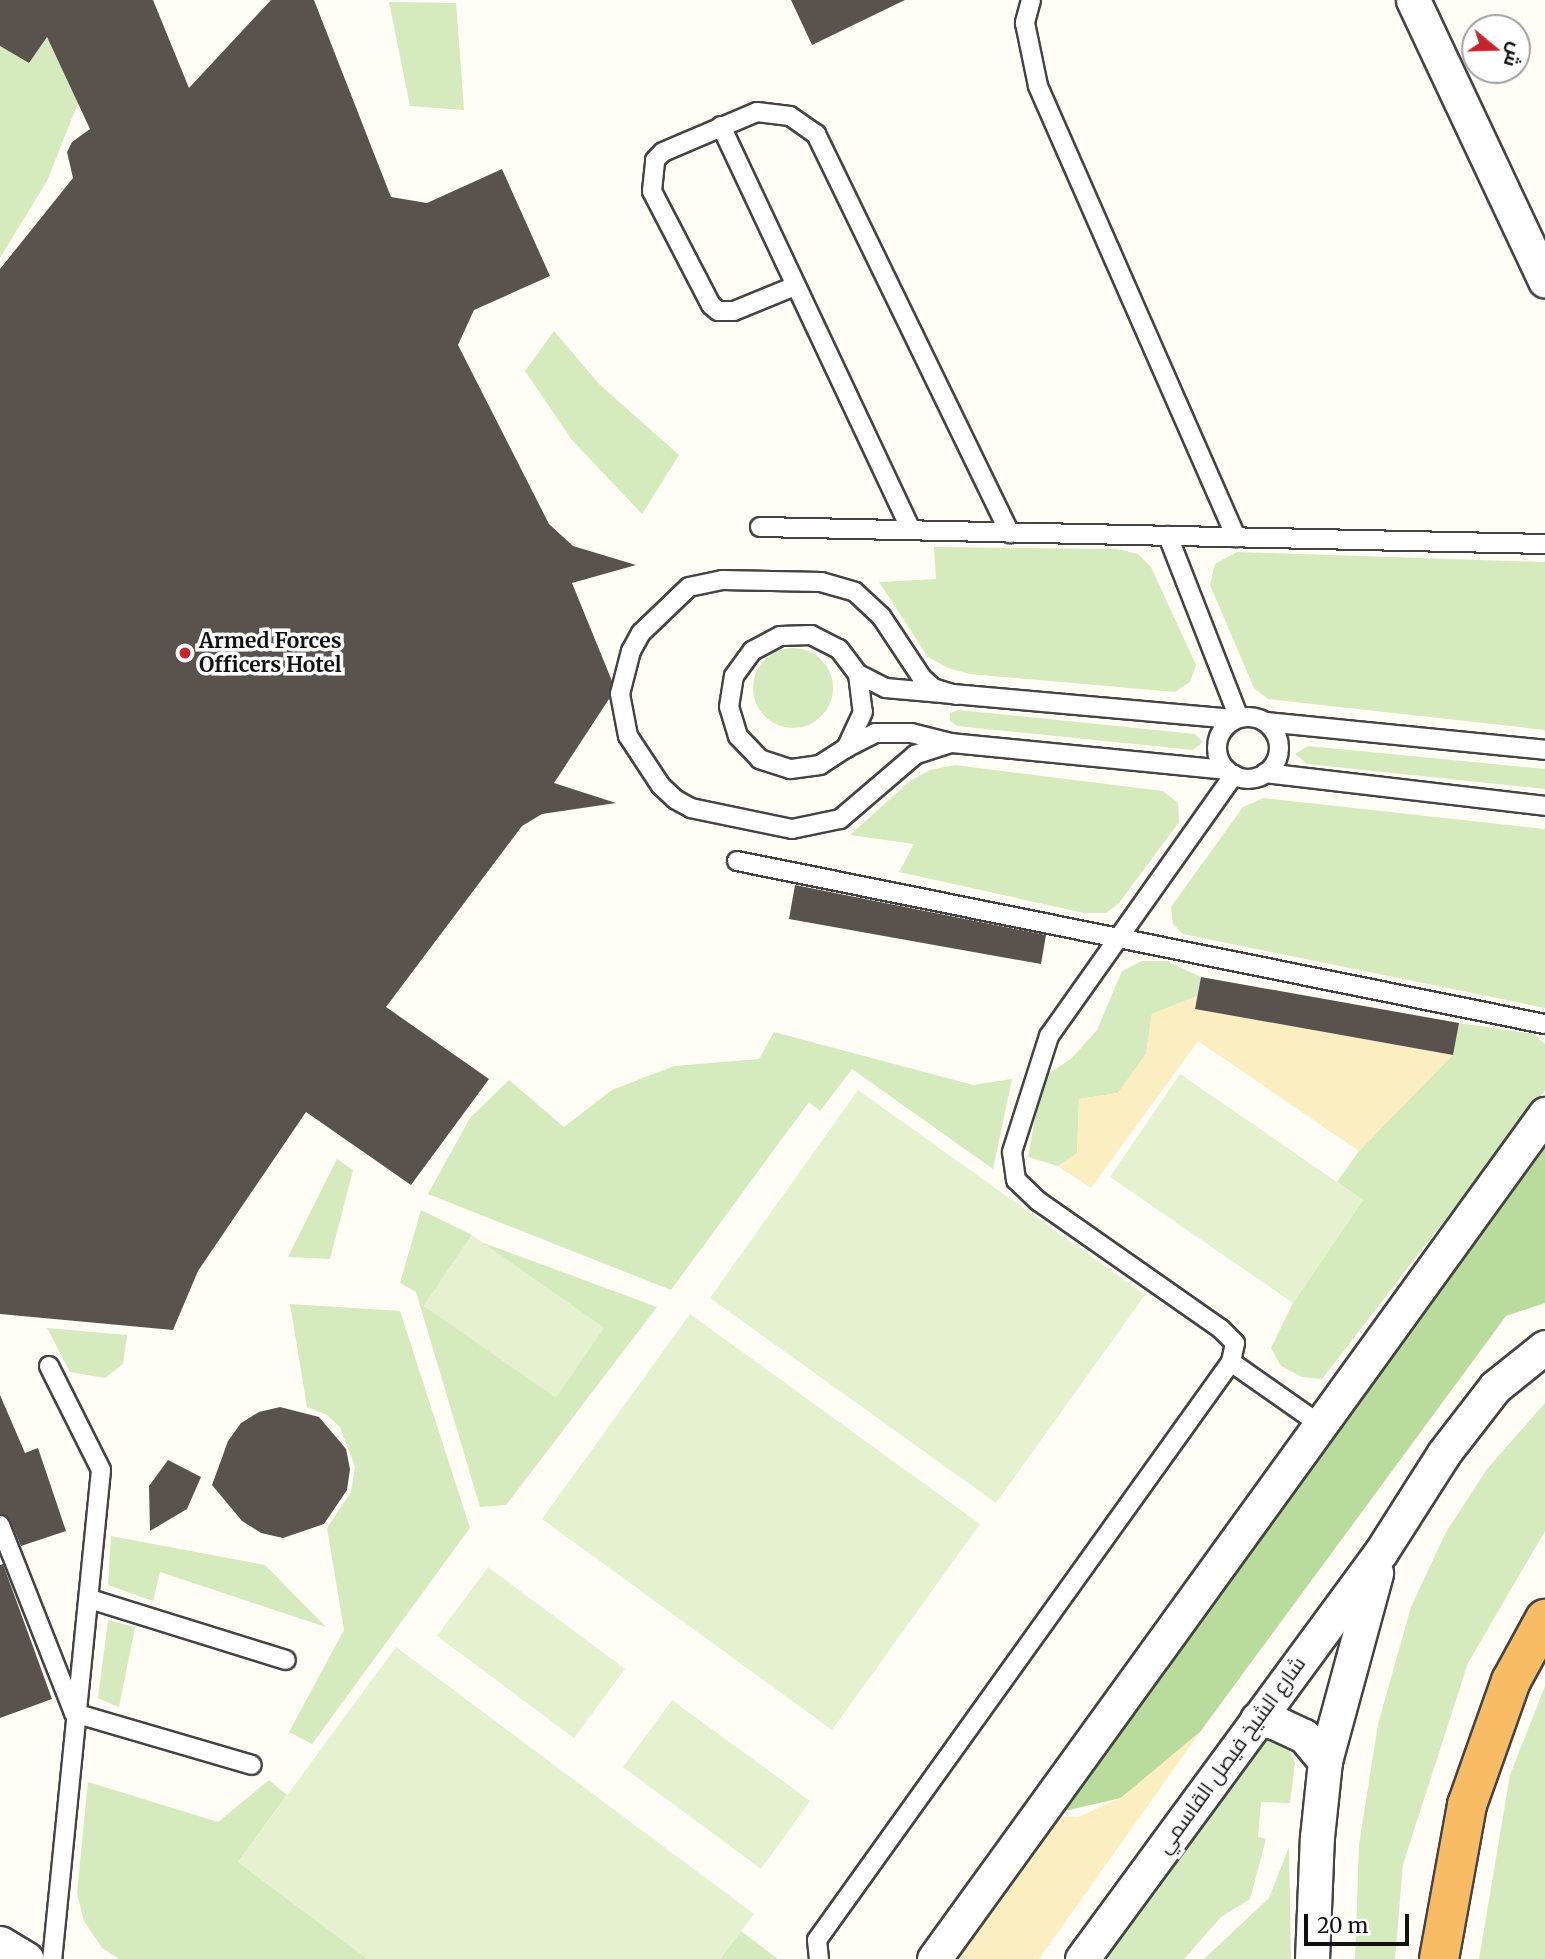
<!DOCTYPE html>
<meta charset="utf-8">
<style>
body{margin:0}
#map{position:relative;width:1545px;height:1959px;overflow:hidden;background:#fffdf5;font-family:Merriweather,Cairo,serif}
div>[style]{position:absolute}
.green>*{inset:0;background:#d5ebbd}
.round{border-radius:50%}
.forest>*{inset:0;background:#b9dc9c}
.sand>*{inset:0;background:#fbeec1}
.pitch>*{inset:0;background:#e6f2cf}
.building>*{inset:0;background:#5a524d}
.roads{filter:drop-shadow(2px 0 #444) drop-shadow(-2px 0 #444) drop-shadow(0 2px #444) drop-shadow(0 -2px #444)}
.service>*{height:18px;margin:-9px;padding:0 9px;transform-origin:9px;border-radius:9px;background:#fff}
.service>.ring{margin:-9px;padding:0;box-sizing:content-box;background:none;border:18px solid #fff;border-radius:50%}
.minor>*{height:33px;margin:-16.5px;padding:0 16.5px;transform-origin:16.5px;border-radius:16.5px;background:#fff}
.trunk>*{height:38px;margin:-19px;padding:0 19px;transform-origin:19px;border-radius:19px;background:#f7bc64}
.dots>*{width:19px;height:19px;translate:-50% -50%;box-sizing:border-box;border:4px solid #fff;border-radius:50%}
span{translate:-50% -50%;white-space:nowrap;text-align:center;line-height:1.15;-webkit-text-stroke:7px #fff;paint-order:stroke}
.poi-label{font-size:21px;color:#111;font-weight:700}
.left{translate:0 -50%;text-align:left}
.street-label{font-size:21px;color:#111}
.north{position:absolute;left:1461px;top:14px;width:70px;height:70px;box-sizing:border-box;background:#fff;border:2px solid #a0a0a0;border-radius:50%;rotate:109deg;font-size:19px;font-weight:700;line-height:28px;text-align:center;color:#111}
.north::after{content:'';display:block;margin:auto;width:24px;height:32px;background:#c4262e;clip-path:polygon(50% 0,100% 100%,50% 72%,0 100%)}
.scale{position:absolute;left:1304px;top:1914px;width:105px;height:32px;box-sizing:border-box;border:4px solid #111;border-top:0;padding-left:9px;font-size:21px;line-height:24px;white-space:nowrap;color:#111;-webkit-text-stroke:5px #fff;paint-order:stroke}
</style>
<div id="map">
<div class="green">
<i style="clip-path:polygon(389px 2px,456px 3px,464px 110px,410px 106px)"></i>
<i style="clip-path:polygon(47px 37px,78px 103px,47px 181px,0 258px,0 46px,29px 63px)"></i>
<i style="clip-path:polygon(554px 331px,599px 384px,679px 455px,642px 514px,572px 440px,525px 371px)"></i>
<i style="clip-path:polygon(934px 547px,1117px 549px,1138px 554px,1151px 567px,1196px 665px,1190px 682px,1175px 692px,970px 674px,948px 668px,928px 657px,879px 582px,936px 579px)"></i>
<i style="clip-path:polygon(1237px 552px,1545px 562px,1545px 730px,1268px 699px,1254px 688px,1210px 585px,1215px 564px)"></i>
<i class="round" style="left:753px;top:648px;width:80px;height:80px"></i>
<i style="clip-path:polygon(958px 710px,1195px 734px,1203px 742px,1193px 750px,957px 726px,950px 721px,950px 713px)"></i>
<i style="clip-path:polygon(1308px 746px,1545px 769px,1545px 789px,1307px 764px,1295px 754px)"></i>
<i style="clip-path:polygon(955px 765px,1163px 791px,1178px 803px,1179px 822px,1119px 903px,1106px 913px,1084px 913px,899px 872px,914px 844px,850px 835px,910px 781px,930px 770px)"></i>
<i style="clip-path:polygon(1263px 798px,1545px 829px,1545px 1008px,1183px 934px,1173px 924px,1171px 907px,1243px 807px)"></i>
<i style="clip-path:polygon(1142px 961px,1167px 961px,1201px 977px,1197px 996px,1152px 1014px,1146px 1054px,1118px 1093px,1079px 1099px,1077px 1154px,1058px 1166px,1028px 1157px,1042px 1078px,1072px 1058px,1097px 1030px,1122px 971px)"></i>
<i style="clip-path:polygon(1459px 1023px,1534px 1034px,1545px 1044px,1545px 1090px,1322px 1379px,1302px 1377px,1281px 1366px,1271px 1348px,1293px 1303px,1363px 1200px,1337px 1182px,1359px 1151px,1452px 1055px)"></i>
<i style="clip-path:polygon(774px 1032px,973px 1085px,1012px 1079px,993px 1169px,852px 1069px,820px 1111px,809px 1102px,671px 1290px,428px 1194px,470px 1118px,509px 1080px,564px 1127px,612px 1090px,674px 1066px,759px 1059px)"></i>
<i style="clip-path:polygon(337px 1159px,353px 1170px,330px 1259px,288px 1257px)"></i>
<i style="clip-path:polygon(421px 1210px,472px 1235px,424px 1306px,604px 1328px,481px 1242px,657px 1307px,506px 1505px,480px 1507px,416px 1292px,400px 1283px)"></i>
<i style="clip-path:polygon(290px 1304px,400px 1311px,470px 1528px,312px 1744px,289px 1732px,344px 1630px,327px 1528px,351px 1492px,355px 1467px,340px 1427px,327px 1415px,307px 1407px)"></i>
<i style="clip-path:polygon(47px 1328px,127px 1335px,123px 1364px,105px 1378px,70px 1372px)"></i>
<i style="clip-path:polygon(1545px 1403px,1545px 1531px,1468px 1663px,1403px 1864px,1395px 1959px,1355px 1959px,1359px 1845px,1378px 1724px,1411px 1607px,1446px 1532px,1487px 1469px)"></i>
<i style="clip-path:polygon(111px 1536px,265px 1565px,326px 1627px,160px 1572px,153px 1601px,108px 1585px)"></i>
<i style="clip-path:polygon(108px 1620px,135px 1627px,119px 1707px,98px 1698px)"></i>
<i style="clip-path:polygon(1545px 1686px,1545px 1959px,1479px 1959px,1510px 1775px)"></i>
<i style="clip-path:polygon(1275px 1738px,1288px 1746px,1295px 1763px,1290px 1803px,1261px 1802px,1258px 1837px,1266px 1839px,1250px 1899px,1221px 1917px,1184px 1959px,1095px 1959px,1258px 1743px)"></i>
<i style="clip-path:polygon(269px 1780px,287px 1795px,238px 1862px,368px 1959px,119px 1959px,102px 1948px,84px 1921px,77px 1893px,88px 1782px,218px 1822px)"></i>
<i style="clip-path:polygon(1289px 1847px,1291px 1959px,1204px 1959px,1269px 1898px)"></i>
<i style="clip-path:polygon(741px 1931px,778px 1959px,720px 1959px)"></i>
</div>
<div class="forest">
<i style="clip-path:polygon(1545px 1148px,1545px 1303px,1506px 1316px,1200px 1732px,1121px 1798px,1060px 1812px)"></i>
</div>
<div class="sand">
<i style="clip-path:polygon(1197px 996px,1195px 1009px,1453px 1055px,1359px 1151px,1198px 1041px,1091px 1188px,1058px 1166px,1077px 1153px,1079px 1099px,1118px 1093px,1146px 1054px,1152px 1014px)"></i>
<i style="clip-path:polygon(1200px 1732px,1039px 1959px,948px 1959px,1052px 1816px,1078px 1817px,1121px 1798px)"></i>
</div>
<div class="pitch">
<i style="clip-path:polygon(1180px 1074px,1363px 1200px,1293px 1303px,1110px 1177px)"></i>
<i style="clip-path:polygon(858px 1090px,1145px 1295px,996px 1503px,710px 1298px)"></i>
<i style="clip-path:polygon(472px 1235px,604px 1328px,556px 1398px,424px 1306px)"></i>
<i style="clip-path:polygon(690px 1314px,980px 1524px,832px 1730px,542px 1519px)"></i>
<i style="clip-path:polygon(488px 1567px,625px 1669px,574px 1738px,437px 1636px)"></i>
<i style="clip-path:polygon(396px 1647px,754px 1914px,720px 1959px,368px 1959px,238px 1862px)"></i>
<i style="clip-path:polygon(672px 1700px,810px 1801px,761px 1869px,623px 1767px)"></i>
</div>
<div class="building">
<i style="clip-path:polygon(0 0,153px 0,189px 88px,271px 0,314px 0,391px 197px,427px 203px,502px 169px,550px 276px,474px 310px,458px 345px,549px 524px,573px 546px,636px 565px,572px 583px,612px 681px,609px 699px,554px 783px,616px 803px,542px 814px,522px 826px,386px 1007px,489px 1079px,411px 1185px,306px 1112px,198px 1271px,173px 1330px,0 1314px,0 269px,73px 178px,67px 152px,72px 142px,90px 129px,47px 37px,29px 63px,0 46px)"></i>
<i style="clip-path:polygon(791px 0,905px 0,812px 45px)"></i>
<i style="clip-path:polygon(795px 885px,1046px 935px,1041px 964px,789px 919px)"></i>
<i style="clip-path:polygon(1201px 977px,1459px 1023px,1453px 1055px,1195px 1009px)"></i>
<i style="clip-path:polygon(0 1395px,25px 1453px,38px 1448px,66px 1531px,21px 1546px,10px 1520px,0 1514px)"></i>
<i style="clip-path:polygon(280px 1407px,319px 1417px,346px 1449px,350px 1469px,347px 1490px,324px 1524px,283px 1538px,261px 1533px,242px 1521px,212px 1485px,228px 1441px,241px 1423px,259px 1412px)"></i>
<i style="clip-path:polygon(168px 1460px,201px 1477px,187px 1509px,150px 1531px,149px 1486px)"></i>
<i style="clip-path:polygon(3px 1564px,52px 1699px,0 1718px,0 1565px)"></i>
</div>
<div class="roads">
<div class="service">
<i style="left:1031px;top:0;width:24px;rotate:105deg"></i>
<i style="left:1025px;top:23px;width:64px;rotate:78.3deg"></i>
<i style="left:1038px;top:86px;width:493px;rotate:66.3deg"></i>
<i style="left:721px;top:126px;width:446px;rotate:64.8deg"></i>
<i style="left:795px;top:286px;width:66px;rotate:157.7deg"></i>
<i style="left:734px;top:311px;width:16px;rotate:180deg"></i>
<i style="left:718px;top:311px;width:9px;rotate:-139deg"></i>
<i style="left:711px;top:305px;width:128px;rotate:-117.4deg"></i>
<i style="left:652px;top:191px;width:31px;rotate:-84deg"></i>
<i style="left:655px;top:160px;width:11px;rotate:-45deg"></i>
<i style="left:663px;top:152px;width:102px;rotate:-23.1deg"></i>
<i style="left:757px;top:112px;width:33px;rotate:7deg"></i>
<i style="left:790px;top:116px;width:32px;rotate:35deg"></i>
<i style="left:816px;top:134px;width:444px;rotate:64.1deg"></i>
<i style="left:760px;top:527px;width:785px;rotate:1.24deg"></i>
<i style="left:1168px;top:536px;width:195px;rotate:68.7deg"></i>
<i style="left:858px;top:674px;width:38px;rotate:83deg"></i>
<i style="left:863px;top:712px;width:40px;rotate:115deg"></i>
<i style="left:846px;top:748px;width:31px;rotate:147deg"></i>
<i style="left:820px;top:765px;width:30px;rotate:172deg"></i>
<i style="left:790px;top:769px;width:32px;rotate:-162deg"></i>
<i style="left:760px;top:759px;width:32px;rotate:-134deg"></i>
<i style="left:738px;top:736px;width:30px;rotate:-107deg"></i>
<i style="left:729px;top:707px;width:31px;rotate:-81deg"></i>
<i style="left:734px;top:676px;width:31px;rotate:-54deg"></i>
<i style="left:752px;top:651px;width:32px;rotate:-28deg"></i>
<i style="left:780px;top:636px;width:31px;rotate:-2deg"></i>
<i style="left:811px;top:635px;width:31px;rotate:27deg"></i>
<i style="left:839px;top:649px;width:31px;rotate:53deg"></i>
<i style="left:858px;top:674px;width:31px;rotate:27deg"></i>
<i style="left:886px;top:688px;width:351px;rotate:5.1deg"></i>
<i class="ring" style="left:1217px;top:717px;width:44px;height:44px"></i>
<i style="left:1266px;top:722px;width:280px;rotate:5.7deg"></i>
<i style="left:951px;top:743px;width:38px;rotate:162deg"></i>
<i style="left:915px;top:755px;width:99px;rotate:139.5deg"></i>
<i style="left:840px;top:819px;width:49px;rotate:168.2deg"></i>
<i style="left:792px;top:829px;width:103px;rotate:-168.3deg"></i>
<i style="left:691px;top:808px;width:18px;rotate:-151deg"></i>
<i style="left:675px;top:799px;width:19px;rotate:-137deg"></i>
<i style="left:661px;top:786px;width:60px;rotate:-123.4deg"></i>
<i style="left:628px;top:736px;width:43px;rotate:-100.8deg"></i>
<i style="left:620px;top:694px;width:44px;rotate:-75.7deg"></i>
<i style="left:631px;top:651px;width:21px;rotate:-61deg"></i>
<i style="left:641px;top:633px;width:66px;rotate:-43.8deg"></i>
<i style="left:689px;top:587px;width:34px;rotate:-12deg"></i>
<i style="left:722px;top:580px;width:99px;rotate:1.2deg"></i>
<i style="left:821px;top:582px;width:35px;rotate:16deg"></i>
<i style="left:855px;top:592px;width:35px;rotate:43deg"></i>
<i style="left:881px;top:616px;width:74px;rotate:56.5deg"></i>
<i style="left:922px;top:678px;width:15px;rotate:42deg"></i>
<i style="left:933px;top:688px;width:24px;rotate:17deg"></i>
<i style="left:846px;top:748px;width:33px;rotate:-27deg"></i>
<i style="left:875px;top:733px;width:36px"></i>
<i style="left:911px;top:733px;width:41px;rotate:14deg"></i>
<i style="left:951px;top:743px;width:277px;rotate:5.6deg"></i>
<i style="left:1265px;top:773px;width:282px;rotate:6.7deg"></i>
<i style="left:737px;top:861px;width:824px;rotate:11.41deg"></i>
<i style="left:1231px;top:1362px;width:19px;rotate:-78deg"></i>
<i style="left:1235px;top:1343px;width:20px;rotate:-135deg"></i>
<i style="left:1221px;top:1329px;width:223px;rotate:-145deg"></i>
<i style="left:1038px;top:1201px;width:30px;rotate:-136deg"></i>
<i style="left:1016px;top:1180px;width:28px;rotate:-98deg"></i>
<i style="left:1012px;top:1152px;width:122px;rotate:-72.3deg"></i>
<i style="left:1049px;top:1036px;width:320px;rotate:-54.7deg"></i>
<i style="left:49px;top:1366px;width:116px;rotate:63.4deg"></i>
<i style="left:101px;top:1470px;width:491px;rotate:95.7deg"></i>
<i style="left:0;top:1525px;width:202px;rotate:68.5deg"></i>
<i style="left:74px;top:1713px;width:185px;rotate:16.3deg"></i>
<i style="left:90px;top:1599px;width:205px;rotate:17.3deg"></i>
<i style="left:819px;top:1959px;width:19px;rotate:-96deg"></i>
<i style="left:817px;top:1940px;width:711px;rotate:-54.39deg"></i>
<i style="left:1231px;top:1362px;width:110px;rotate:35deg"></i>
</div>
<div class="minor">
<i style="left:1413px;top:0;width:310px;rotate:64.8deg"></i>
<i style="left:1257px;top:1719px;width:17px;rotate:10deg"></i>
<i style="left:1274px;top:1722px;width:33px;rotate:25deg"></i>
<i style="left:1304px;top:1736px;width:33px;rotate:50deg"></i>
<i style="left:0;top:1943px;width:31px;rotate:31deg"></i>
<i style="left:934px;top:1959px;width:1043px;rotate:-54.13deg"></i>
<i style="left:1082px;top:1959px;width:505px;rotate:-53.7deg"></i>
<i style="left:1381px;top:1552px;width:117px;rotate:-57.5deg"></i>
<i style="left:1444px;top:1453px;width:83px;rotate:-52.3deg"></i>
<i style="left:1495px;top:1387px;width:64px;rotate:-38.7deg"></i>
<i style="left:1312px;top:1959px;width:122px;rotate:-87.7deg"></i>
<i style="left:1317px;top:1837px;width:76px;rotate:-84deg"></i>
<i style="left:1325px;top:1761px;width:195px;rotate:-74.8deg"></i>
</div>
<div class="trunk">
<i style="left:1439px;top:1959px;width:157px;rotate:-79.7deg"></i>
<i style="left:1467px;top:1805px;width:132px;rotate:-70.5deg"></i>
<i style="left:1511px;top:1681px;width:71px;rotate:-61.3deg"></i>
</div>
</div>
<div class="dots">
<i style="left:185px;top:653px;background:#c4262e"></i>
</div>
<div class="poi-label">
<span class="left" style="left:199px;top:653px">Armed Forces<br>Officers Hotel</span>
</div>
<div class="street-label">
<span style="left:1231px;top:1755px;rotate:-54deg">شارع الشيخ فيصل القاسمي</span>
</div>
<div class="north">ش</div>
<div class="scale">20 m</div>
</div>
